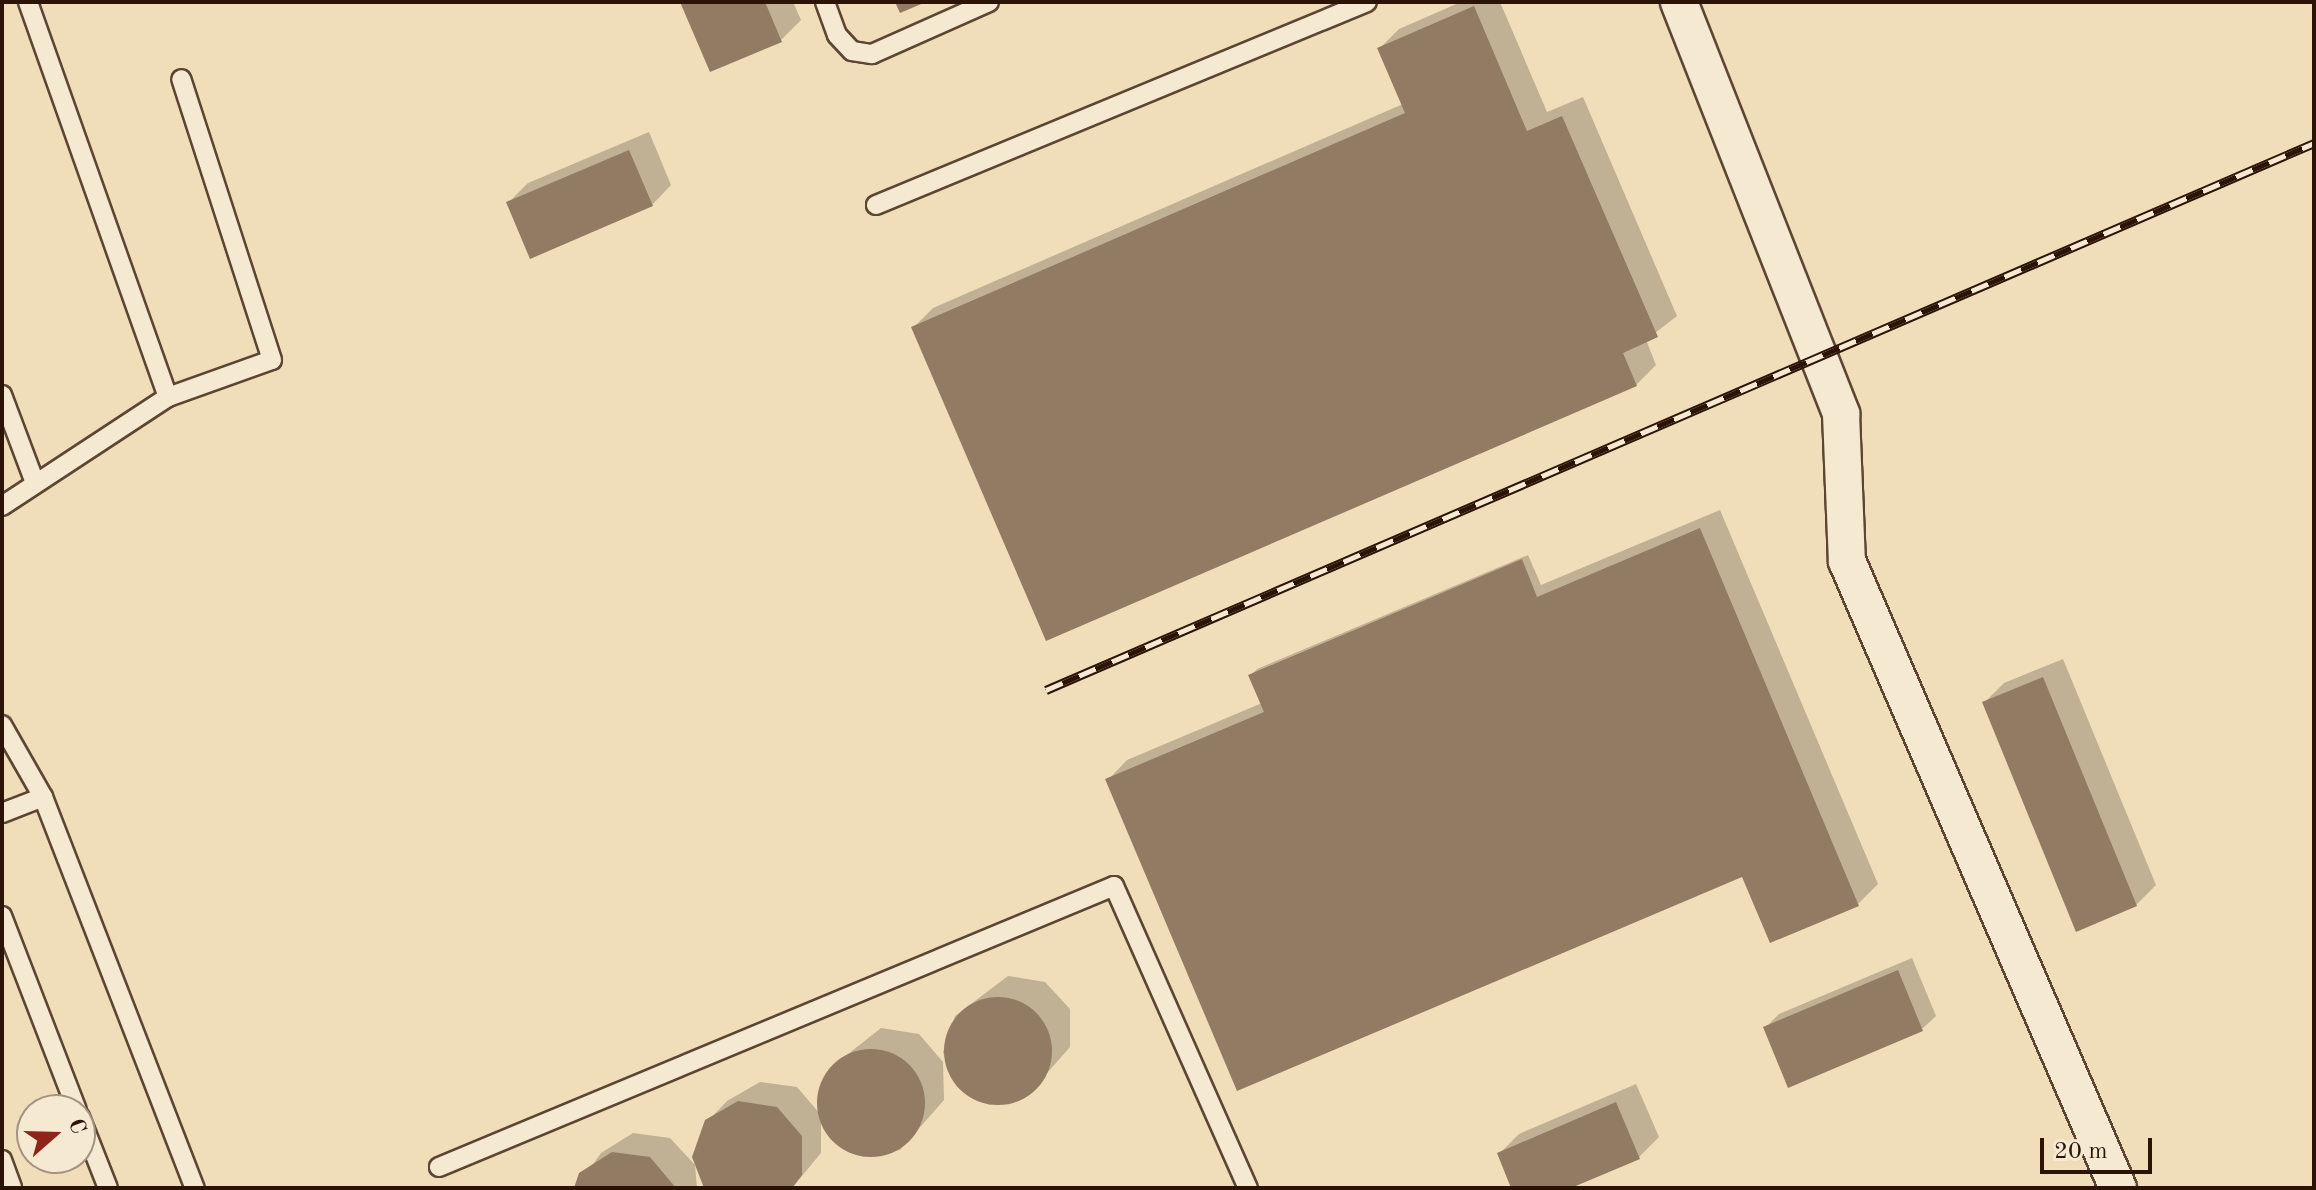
<!DOCTYPE html>
<meta charset="utf-8">
<style>
body{margin:0}
#map{position:relative;width:2316px;height:1190px;overflow:hidden;background:#f0ddba;font-family:"Old Standard TT",serif}
div>[style]{position:absolute}
.shadow>*{inset:0;background:#0003}
.building>*{inset:0;background:#917c63}
.round{border-radius:50%}
.roads{filter:drop-shadow(2px 0 #5c4632) drop-shadow(-2px 0 #5c4632) drop-shadow(0 2px #5c4632) drop-shadow(0 -2px #5c4632)}
.service>*{height:18px;margin:-9px;padding:0 9px;transform-origin:9px;border-radius:9px;background:#f5e9d2}
.minor>*{height:36px;margin:-18px;padding:0 18px;transform-origin:18px;border-radius:18px;background:#f5e9d2}
.rail>*{height:9px;margin-top:-4.5px;transform-origin:0;background:repeating-linear-gradient(90deg,#f5e9d2 0 18px,#2b1305 0 36px);box-sizing:border-box;border-block:2px solid #2b1305}
span{translate:-50% -50%;white-space:nowrap;text-align:center;line-height:1.15;-webkit-text-stroke:6px #f5e9d2;paint-order:stroke}
.frame{position:absolute;inset:0;border:4px solid #2b1305;pointer-events:none}
.north{position:absolute;left:16px;top:1094px;width:80px;height:80px;box-sizing:border-box;background:#f5e9d2;border:2px solid #a49380;border-radius:50%;rotate:70deg;font-size:22px;font-weight:700;line-height:32px;text-align:center;color:#2b1305}
.north::after{content:'';display:block;margin:auto;width:28px;height:36px;background:#8f2418;clip-path:polygon(50% 0,100% 100%,50% 72%,0 100%)}
.scale{position:absolute;left:2040px;top:1138px;width:112px;height:36px;box-sizing:border-box;border:4px solid #2b1305;border-top:0;padding-left:10px;font-size:24px;line-height:28px;white-space:nowrap;color:#2b1305;-webkit-text-stroke:6px #f5e9d2;paint-order:stroke}
</style>
<div id="map">
<div class="shadow">
<i style="clip-path:polygon(682px 2px,793px 2px,801px 20px,781px 40px,711px 70px)"></i>
<i style="clip-path:polygon(1461px 2px,1500px 2px,1547px 112px,1583px 97px,1677px 316px,1646px 340px,1656px 365px,1636px 385px,913px 328px,933px 308px,1403px 104px,1379px 49px,1399px 29px)"></i>
<i style="clip-path:polygon(649px 132px,671px 185px,652px 205px,508px 203px,528px 183px)"></i>
<i style="clip-path:polygon(1720px 510px,1878px 884px,1858px 904px,1771px 941px,1743px 875px,1108px 780px,1127px 760px,1262px 703px,1251px 675px,1257px 669px,1528px 555px,1541px 585px)"></i>
<i style="clip-path:polygon(2063px 659px,2156px 885px,2136px 905px,1984px 703px,2004px 683px)"></i>
<i style="clip-path:polygon(1912px 958px,1936px 1016px,1922px 1029px,1789px 1085px,1765px 1028px,1779px 1014px)"></i>
<i style="clip-path:polygon(1008px 976px,1045px 982px,1070px 1009px,1070px 1047px,1026px 1097px,989px 1105px,957px 1087px,943px 1052px,955px 1016px)"></i>
<i style="clip-path:polygon(881px 1028px,919px 1034px,943px 1062px,944px 1100px,900px 1150px,863px 1157px,830px 1139px,821px 1116px,821px 1153px,792px 1188px,706px 1188px,707px 1122px,727px 1101px,760px 1082px,797px 1087px,821px 1115px,829px 1069px)"></i>
<i style="clip-path:polygon(1636px 1084px,1659px 1137px,1639px 1157px,1566px 1188px,1513px 1188px,1499px 1154px,1519px 1134px)"></i>
<i style="clip-path:polygon(633px 1133px,670px 1138px,695px 1165px,697px 1188px,576px 1188px,601px 1153px)"></i>
</div>
<div class="building">
<i style="clip-path:polygon(680px 2px,765px 2px,782px 42px,710px 72px)"></i>
<i style="clip-path:polygon(895px 2px,926px 2px,900px 13px)"></i>
<i style="clip-path:polygon(1474px 6px,1527px 131px,1562px 116px,1658px 337px,1623px 353px,1637px 386px,1046px 641px,911px 327px,1405px 113px,1377px 48px)"></i>
<i style="clip-path:polygon(629px 150px,653px 206px,530px 259px,506px 202px)"></i>
<i style="clip-path:polygon(1700px 528px,1859px 906px,1770px 943px,1742px 877px,1237px 1091px,1105px 779px,1264px 712px,1248px 675px,1522px 559px,1537px 597px)"></i>
<i style="clip-path:polygon(2043px 677px,2137px 906px,2076px 932px,1982px 702px)"></i>
<i style="clip-path:polygon(1898px 970px,1923px 1031px,1788px 1088px,1763px 1027px)"></i>
<i class="round" style="left:944px;top:997px;width:108px;height:108px"></i>
<i class="round" style="left:817px;top:1049px;width:108px;height:108px"></i>
<i style="clip-path:polygon(738px 1101px,777px 1107px,802px 1136px,802px 1175px,792px 1188px,704px 1188px,692px 1157px,705px 1120px)"></i>
<i style="clip-path:polygon(1616px 1102px,1640px 1159px,1571px 1188px,1511px 1188px,1497px 1153px)"></i>
<i style="clip-path:polygon(612px 1152px,650px 1157px,676px 1188px,574px 1188px,579px 1173px)"></i>
</div>
<div class="roads">
<div class="service">
<i style="left:28px;top:2px;width:419px;rotate:70.5deg"></i>
<i style="left:825px;top:2px;width:35px;rotate:70deg"></i>
<i style="left:837px;top:35px;width:22px;rotate:47deg"></i>
<i style="left:852px;top:51px;width:20px;rotate:9deg"></i>
<i style="left:872px;top:54px;width:128px;rotate:-24deg"></i>
<i style="left:876px;top:205px;width:531px;rotate:-22.46deg"></i>
<i style="left:2px;top:395px;width:94px;rotate:69.4deg"></i>
<i style="left:2px;top:506px;width:199px;rotate:-33.3deg"></i>
<i style="left:168px;top:397px;width:110px;rotate:-19.6deg"></i>
<i style="left:272px;top:360px;width:295px;rotate:-107.9deg"></i>
<i style="left:2px;top:725px;width:83px;rotate:60.3deg"></i>
<i style="left:43px;top:797px;width:420px;rotate:68.8deg"></i>
<i style="left:2px;top:813px;width:44px;rotate:-21.3deg"></i>
<i style="left:2px;top:916px;width:208px;rotate:68.9deg"></i>
<i style="left:80px;top:1117px;width:76px;rotate:68.5deg"></i>
<i style="left:2px;top:1160px;width:30px;rotate:70deg"></i>
<i style="left:439px;top:1167px;width:731px;rotate:-22.6deg"></i>
<i style="left:1114px;top:886px;width:330px;rotate:66.1deg"></i>
</div>
<div class="minor">
<i style="left:1679px;top:2px;width:443px;rotate:68.5deg"></i>
<i style="left:1841px;top:414px;width:147px;rotate:87.7deg"></i>
<i style="left:1847px;top:561px;width:683px;rotate:66.63deg"></i>
</div>
</div>
<div class="rail">
<i style="left:1046px;top:690px;width:1381px;rotate:-23.33deg"></i>
</div>
<div class="frame"></div>
<div class="north">С</div>
<div class="scale">20 m</div>
</div>
